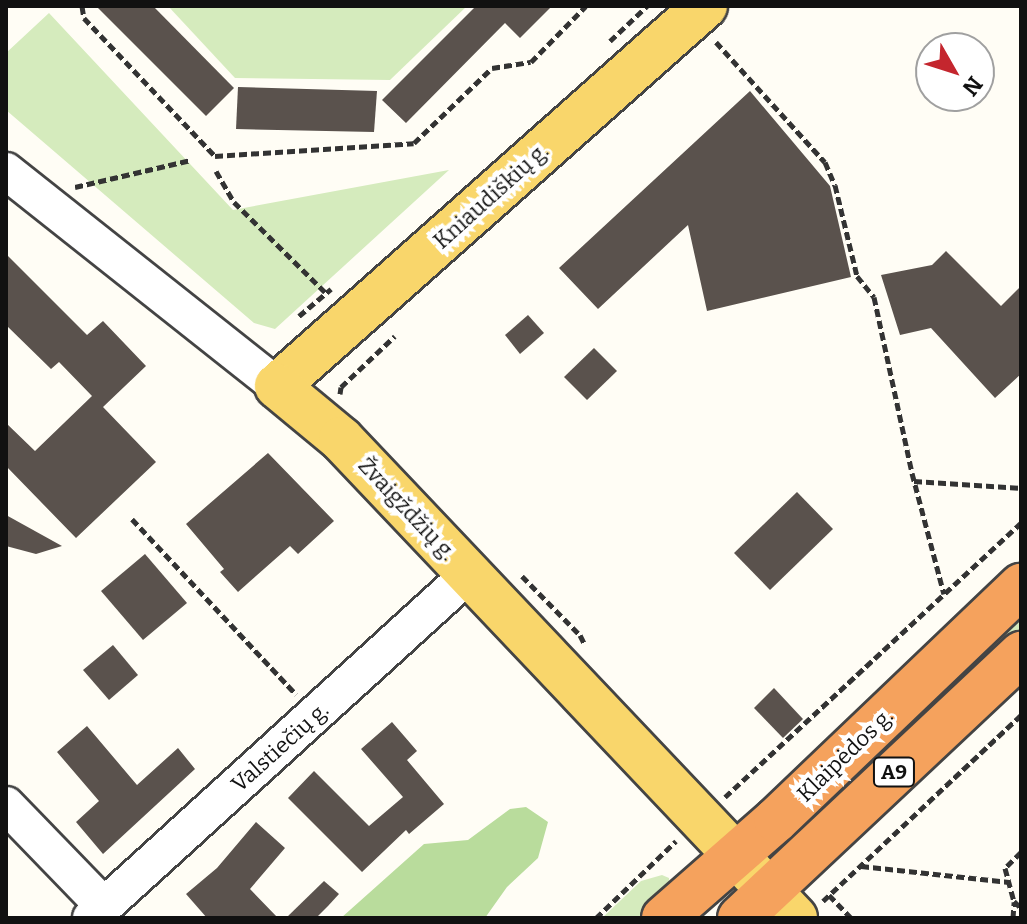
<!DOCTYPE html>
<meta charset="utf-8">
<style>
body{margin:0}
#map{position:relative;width:1027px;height:924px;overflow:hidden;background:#fffdf5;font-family:Bitter,serif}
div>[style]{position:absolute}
.green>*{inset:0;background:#d5ebbd}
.forest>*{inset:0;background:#b9dc9c}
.building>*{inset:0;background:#5a524d}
.path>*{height:5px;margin-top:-2.5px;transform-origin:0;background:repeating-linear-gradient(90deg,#333 0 8px,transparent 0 12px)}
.roads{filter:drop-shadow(2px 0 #444) drop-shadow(-2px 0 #444) drop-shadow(0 2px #444) drop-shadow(0 -2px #444)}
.minor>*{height:36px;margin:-18px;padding:0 18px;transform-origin:18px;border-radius:18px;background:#fff}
.major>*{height:44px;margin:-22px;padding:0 22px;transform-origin:22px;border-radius:22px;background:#f9d66b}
.highway>*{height:44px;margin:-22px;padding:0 22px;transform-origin:22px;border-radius:22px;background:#f5a25d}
span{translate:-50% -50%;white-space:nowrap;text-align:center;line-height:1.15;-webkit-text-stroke:8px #fff;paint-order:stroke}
.shield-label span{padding:2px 6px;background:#fff;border:2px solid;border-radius:6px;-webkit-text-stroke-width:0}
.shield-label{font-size:20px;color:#111;font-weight:700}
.street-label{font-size:22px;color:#111}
.frame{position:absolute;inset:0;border:8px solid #111;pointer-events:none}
.north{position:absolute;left:915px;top:32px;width:80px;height:80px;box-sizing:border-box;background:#fff;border:2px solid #a0a0a0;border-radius:50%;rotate:129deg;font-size:22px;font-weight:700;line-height:32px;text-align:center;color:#111}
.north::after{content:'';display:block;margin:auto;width:28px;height:36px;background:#c4262e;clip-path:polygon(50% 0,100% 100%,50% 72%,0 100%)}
</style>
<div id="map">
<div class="green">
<i style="clip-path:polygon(168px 6px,467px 6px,390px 80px,235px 78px)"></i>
<i style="clip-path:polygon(49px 13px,233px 210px,449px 170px,275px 329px,254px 323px,6px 110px,6px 53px)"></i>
<i style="clip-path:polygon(1021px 605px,1021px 635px,780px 852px,900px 736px,965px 657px)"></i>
<i style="clip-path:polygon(662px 875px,669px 878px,670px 889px,639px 918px,602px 918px,641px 881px)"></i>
</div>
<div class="forest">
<i style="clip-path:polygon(526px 807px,548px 822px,538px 858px,507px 887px,485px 918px,341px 918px,424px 844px,468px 840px,510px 809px)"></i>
</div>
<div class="building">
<i style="clip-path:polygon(96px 6px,153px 6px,234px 88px,206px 116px)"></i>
<i style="clip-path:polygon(476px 6px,552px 6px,520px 38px,505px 23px,406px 123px,382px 100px)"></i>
<i style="clip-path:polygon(238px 87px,377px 91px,374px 132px,236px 129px)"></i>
<i style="clip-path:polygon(750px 91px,830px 186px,851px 277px,707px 311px,688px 225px,598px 309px,559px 268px)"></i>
<i style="clip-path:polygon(946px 251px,1001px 306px,1021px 286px,1021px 374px,995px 398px,931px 328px,900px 335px,881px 275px,932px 265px)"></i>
<i style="clip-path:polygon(6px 254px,87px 335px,103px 321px,146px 366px,103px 407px,156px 462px,76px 538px,6px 466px,6px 423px,35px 451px,92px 396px,59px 362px,51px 369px,6px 325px)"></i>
<i style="clip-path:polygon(528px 315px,544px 333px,520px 354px,505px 335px)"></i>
<i style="clip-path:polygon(594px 348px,617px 371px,587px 400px,564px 377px)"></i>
<i style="clip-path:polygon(268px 453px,334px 521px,298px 554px,290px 546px,238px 592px,220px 572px,224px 569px,186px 524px)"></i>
<i style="clip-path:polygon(797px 492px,833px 529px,770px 590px,734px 553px)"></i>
<i style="clip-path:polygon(6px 515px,62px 546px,36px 554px,6px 546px)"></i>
<i style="clip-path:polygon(145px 554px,187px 603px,143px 640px,101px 591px)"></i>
<i style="clip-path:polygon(113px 645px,138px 675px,109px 700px,83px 670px)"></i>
<i style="clip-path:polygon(774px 688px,803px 719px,783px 738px,754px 708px)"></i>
<i style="clip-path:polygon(392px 722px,417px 751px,407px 760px,444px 804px,409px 834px,406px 830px,362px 872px,288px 798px,314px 771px,369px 826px,403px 797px,361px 749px)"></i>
<i style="clip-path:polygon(87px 726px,137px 785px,178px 748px,195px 769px,103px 854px,76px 822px,99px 801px,57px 752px)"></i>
<i style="clip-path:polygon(256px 822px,285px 848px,250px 889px,278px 918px,207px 918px,186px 894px,217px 868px)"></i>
<i style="clip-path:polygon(324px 881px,339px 894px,328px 906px,316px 918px,286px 918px)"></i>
</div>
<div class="path">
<i style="left:82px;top:6px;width:12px;rotate:81deg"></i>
<i style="left:84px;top:18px;width:190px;rotate:46.5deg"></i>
<i style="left:215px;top:156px;width:199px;rotate:-3.7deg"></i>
<i style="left:414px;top:143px;width:108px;rotate:-43.9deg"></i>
<i style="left:492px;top:68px;width:39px;rotate:-9deg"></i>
<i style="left:531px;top:62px;width:78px;rotate:-45.5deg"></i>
<i style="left:610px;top:41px;width:51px;rotate:-43.4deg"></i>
<i style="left:716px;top:42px;width:162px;rotate:47.8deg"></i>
<i style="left:825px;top:162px;width:25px;rotate:67deg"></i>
<i style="left:835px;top:185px;width:94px;rotate:76.4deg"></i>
<i style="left:857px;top:276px;width:27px;rotate:51deg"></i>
<i style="left:874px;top:297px;width:180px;rotate:77.8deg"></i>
<i style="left:912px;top:473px;width:125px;rotate:75.2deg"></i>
<i style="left:216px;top:171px;width:36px;rotate:60deg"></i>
<i style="left:234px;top:202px;width:128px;rotate:44.7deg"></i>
<i style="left:75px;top:187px;width:119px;rotate:-13.1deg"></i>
<i style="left:299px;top:316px;width:42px;rotate:-40.2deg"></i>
<i style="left:340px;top:394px;width:7px;rotate:-82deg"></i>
<i style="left:341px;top:387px;width:74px;rotate:-43.4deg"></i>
<i style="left:914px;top:481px;width:107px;rotate:3.7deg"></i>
<i style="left:132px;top:519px;width:240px;rotate:46.9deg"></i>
<i style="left:522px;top:576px;width:83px;rotate:45.5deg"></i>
<i style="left:580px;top:635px;width:11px;rotate:63deg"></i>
<i style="left:725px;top:797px;width:403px;rotate:-42.8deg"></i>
<i style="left:1021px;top:852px;width:23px;rotate:135deg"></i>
<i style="left:1005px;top:868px;width:34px;rotate:75deg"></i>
<i style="left:1014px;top:901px;width:10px;rotate:45deg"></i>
<i style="left:861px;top:866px;width:149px;rotate:6.2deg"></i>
<i style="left:829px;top:895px;width:32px;rotate:46deg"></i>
<i style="left:823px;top:901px;width:272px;rotate:-43.2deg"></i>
<i style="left:596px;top:918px;width:111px;rotate:-43.9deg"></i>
<i style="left:1013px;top:918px;width:16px;rotate:-86deg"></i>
</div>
<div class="roads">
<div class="minor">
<i style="left:6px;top:171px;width:346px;rotate:38.4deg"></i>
<i style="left:6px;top:805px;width:141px;rotate:45.9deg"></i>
<i style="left:91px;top:918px;width:511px;rotate:-42.3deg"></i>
</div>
<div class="major">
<i style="left:705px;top:6px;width:572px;rotate:138.4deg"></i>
<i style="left:277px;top:386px;width:83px;rotate:39.6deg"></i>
<i style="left:341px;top:439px;width:660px;rotate:46.53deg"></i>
</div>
<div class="highway">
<i style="left:664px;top:918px;width:149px;rotate:-41.2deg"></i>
<i style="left:776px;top:820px;width:339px;rotate:-43.7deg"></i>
<i style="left:740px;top:918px;width:386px;rotate:-43.2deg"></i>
</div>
</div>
<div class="shield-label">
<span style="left:894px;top:772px">A9</span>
</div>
<div class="street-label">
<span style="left:491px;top:196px;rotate:-42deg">Kniaudiškių g.</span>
<span style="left:407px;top:509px;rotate:47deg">Žvaigždžių g.</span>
<span style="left:280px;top:747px;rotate:-42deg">Valstiečių g.</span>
<span style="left:845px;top:755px;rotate:-44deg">Klaipėdos g.</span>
</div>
<div class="frame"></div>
<div class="north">N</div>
</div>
